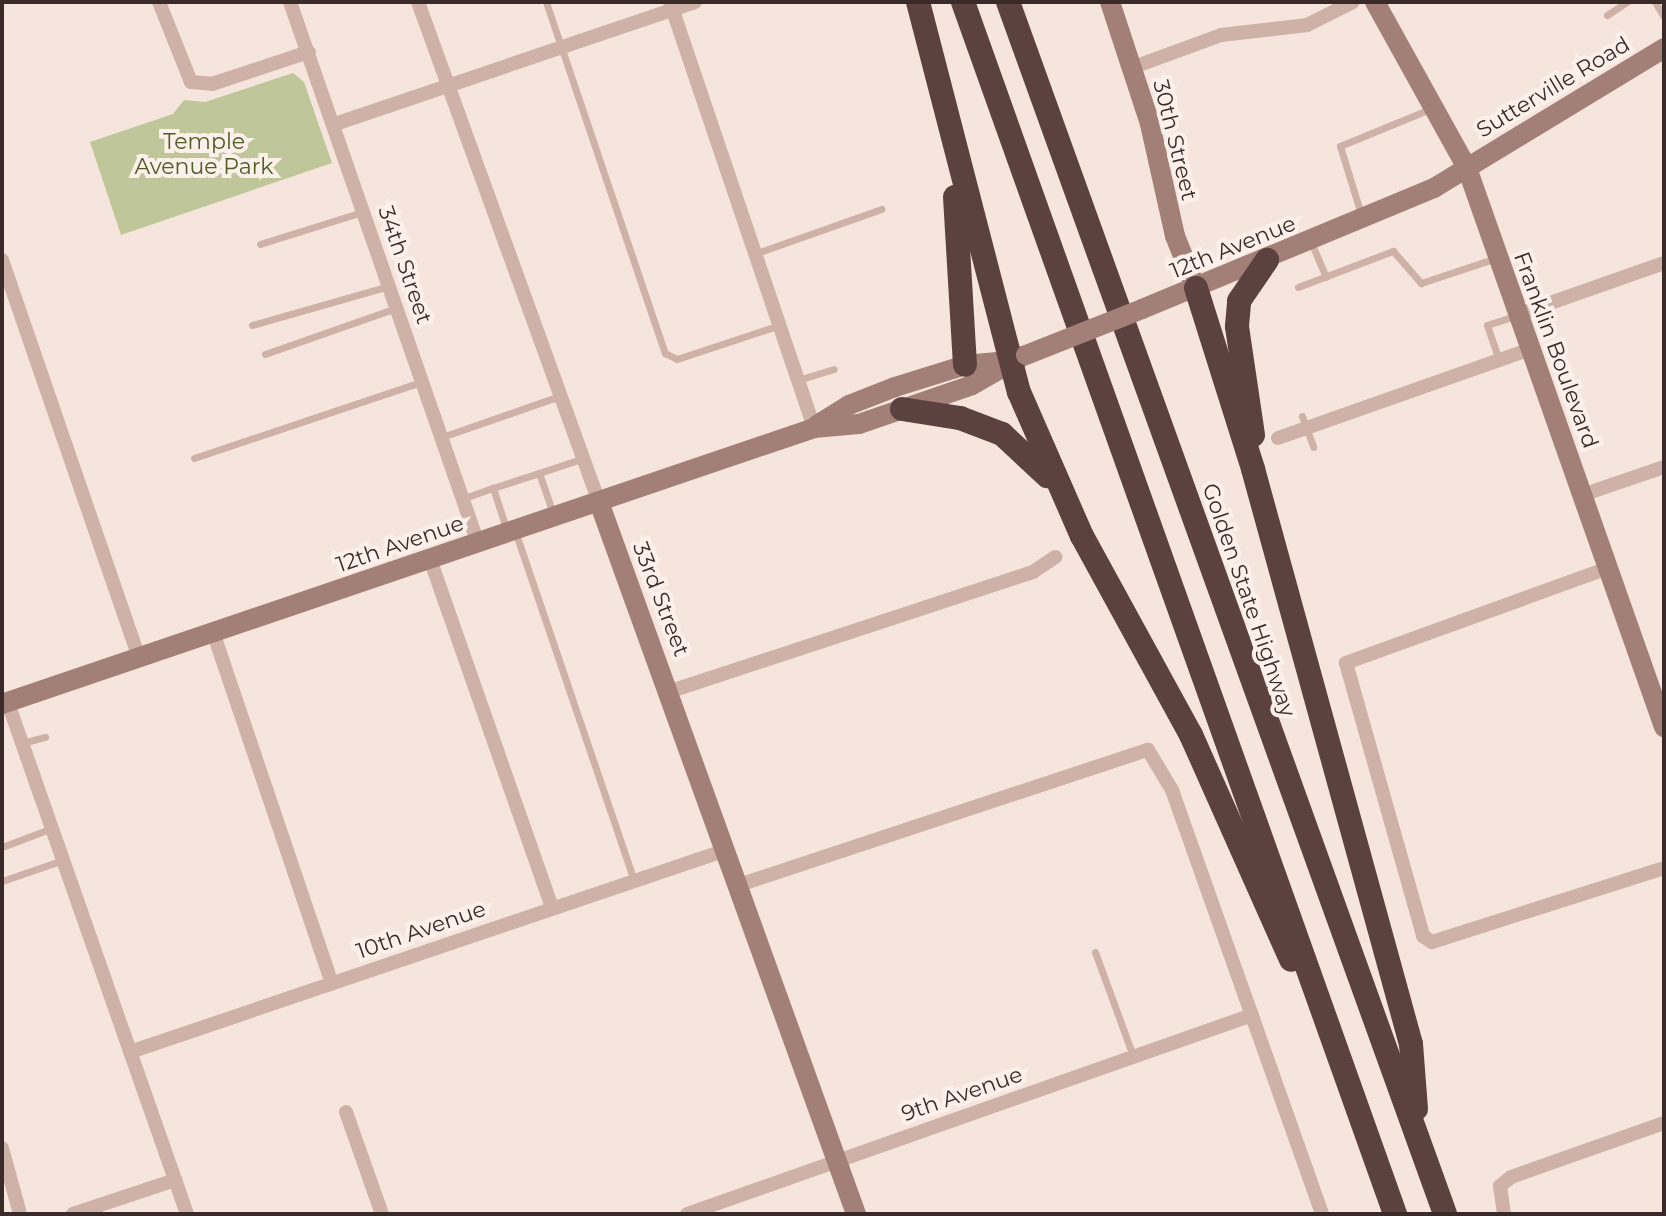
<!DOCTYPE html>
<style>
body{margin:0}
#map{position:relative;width:1666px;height:1216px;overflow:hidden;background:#f5e5dc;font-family:Montserrat,sans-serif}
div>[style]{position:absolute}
.green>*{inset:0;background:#bfc69a}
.lane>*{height:7px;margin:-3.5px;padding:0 3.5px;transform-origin:3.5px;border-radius:3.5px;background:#cfb2a7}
.street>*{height:14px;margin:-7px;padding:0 7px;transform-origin:7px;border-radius:7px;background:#cfb2a7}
.secondary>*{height:20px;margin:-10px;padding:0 10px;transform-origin:10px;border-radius:10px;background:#a38077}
.highway>*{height:24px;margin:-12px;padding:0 12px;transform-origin:12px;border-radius:12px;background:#5c423e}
.secondary-bridge>*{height:20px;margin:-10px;padding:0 10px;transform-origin:10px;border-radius:10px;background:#a38077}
span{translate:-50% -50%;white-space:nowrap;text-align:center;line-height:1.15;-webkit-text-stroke:8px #fcf0ea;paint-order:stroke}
.street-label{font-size:22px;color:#3a2b28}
.park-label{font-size:22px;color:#515c29}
.frame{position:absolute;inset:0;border:4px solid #3a2b28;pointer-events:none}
</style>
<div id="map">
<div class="green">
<i style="clip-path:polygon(293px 73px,304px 82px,332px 163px,121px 235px,90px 142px,173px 114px,184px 100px,205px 102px)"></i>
</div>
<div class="lane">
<i style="left:546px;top:2px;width:371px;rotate:71.3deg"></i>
<i style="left:665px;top:353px;width:13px;rotate:27deg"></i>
<i style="left:677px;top:359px;width:108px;rotate:-18.3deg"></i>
<i style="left:1655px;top:2px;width:17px;rotate:59deg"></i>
<i style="left:1607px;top:15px;width:24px;rotate:-33deg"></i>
<i style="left:1361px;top:214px;width:71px;rotate:-107.2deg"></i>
<i style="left:1340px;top:146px;width:100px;rotate:-22.4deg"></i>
<i style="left:1311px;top:242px;width:38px;rotate:67deg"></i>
<i style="left:260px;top:244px;width:107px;rotate:-17.4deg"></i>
<i style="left:757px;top:253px;width:132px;rotate:-19.5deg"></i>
<i style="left:1298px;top:287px;width:102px;rotate:-20.8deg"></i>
<i style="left:1393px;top:251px;width:43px;rotate:48.8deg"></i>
<i style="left:1421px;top:283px;width:79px;rotate:-18.4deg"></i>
<i style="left:252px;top:325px;width:142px;rotate:-15.9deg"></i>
<i style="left:265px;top:354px;width:139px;rotate:-19.3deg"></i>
<i style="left:1499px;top:360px;width:37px;rotate:-109deg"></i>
<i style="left:1487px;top:325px;width:32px;rotate:-18deg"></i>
<i style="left:801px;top:379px;width:34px;rotate:-17deg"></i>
<i style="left:1302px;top:416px;width:33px;rotate:70deg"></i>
<i style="left:442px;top:437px;width:122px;rotate:-19.2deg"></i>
<i style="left:194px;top:458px;width:239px;rotate:-18.5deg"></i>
<i style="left:539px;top:473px;width:44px;rotate:-18.4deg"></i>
<i style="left:462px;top:499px;width:33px;rotate:-20deg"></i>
<i style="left:507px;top:531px;width:45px;rotate:-108deg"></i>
<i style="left:493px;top:488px;width:48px;rotate:-18.1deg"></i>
<i style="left:539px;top:473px;width:46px;rotate:70.8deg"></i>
<i style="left:515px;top:531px;width:370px;rotate:71.2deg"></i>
<i style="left:22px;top:743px;width:24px;rotate:-15deg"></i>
<i style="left:2px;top:847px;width:53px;rotate:-20.8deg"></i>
<i style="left:2px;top:881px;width:65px;rotate:-19deg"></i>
<i style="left:1095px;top:952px;width:111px;rotate:69.9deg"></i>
</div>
<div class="street">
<i style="left:159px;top:2px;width:86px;rotate:68.2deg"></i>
<i style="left:191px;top:82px;width:21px;rotate:5deg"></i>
<i style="left:212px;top:84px;width:102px;rotate:-18.3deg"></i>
<i style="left:290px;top:2px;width:573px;rotate:70.84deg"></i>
<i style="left:418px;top:2px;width:532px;rotate:70.1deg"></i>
<i style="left:670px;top:2px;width:450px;rotate:71.3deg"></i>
<i style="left:1131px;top:68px;width:96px;rotate:-20.1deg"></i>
<i style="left:1221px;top:35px;width:87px;rotate:-6.6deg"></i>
<i style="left:1307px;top:25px;width:51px;rotate:-26.6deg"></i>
<i style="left:335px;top:124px;width:380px;rotate:-18.7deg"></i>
<i style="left:2px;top:260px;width:421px;rotate:71deg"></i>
<i style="left:1519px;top:314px;width:154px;rotate:-19.4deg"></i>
<i style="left:1278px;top:438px;width:268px;rotate:-19.4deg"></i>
<i style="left:1582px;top:495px;width:87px;rotate:-18.9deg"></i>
<i style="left:430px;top:559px;width:370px;rotate:70.7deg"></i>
<i style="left:1608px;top:568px;width:279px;rotate:160.1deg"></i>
<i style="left:1346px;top:663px;width:284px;rotate:74.2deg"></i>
<i style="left:1423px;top:936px;width:11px;rotate:34deg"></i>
<i style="left:1432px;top:942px;width:244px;rotate:-17.7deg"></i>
<i style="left:213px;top:632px;width:371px;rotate:71.3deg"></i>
<i style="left:671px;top:691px;width:381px;rotate:-18.2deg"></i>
<i style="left:1033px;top:572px;width:27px;rotate:-34deg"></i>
<i style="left:8px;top:703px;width:541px;rotate:70.69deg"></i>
<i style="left:739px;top:885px;width:431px;rotate:-18.3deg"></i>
<i style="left:1148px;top:750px;width:47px;rotate:59deg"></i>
<i style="left:1172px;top:790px;width:450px;rotate:70.5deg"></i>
<i style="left:130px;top:1052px;width:629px;rotate:-18.72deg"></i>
<i style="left:346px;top:1112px;width:108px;rotate:70.6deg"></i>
<i style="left:2px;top:1148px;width:68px;rotate:74.7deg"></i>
<i style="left:73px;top:1214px;width:108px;rotate:-18.4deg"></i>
<i style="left:687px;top:1214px;width:599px;rotate:-19.4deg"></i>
<i style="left:1504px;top:1214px;width:28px;rotate:-98deg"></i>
<i style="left:1500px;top:1186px;width:14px;rotate:-39deg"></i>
<i style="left:1511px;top:1177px;width:162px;rotate:-19.4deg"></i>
</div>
<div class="secondary">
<i style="left:1110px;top:2px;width:128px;rotate:71.8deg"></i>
<i style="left:1150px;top:124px;width:115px;rotate:77.4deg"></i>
<i style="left:1175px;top:236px;width:56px;rotate:68deg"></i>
<i style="left:1375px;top:2px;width:190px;rotate:61deg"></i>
<i style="left:1467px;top:168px;width:593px;rotate:70.59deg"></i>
<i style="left:1142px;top:309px;width:316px;rotate:-22.5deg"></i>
<i style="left:1434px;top:188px;width:269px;rotate:-31.3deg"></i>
<i style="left:817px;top:425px;width:38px;rotate:-32deg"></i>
<i style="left:849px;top:405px;width:49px;rotate:-21.4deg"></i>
<i style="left:895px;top:387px;width:73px;rotate:-17.4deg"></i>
<i style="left:965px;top:365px;width:43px;rotate:-5.3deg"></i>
<i style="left:599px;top:502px;width:757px;rotate:70.15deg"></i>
<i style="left:2px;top:704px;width:858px;rotate:-18.77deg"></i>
<i style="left:814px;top:428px;width:45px;rotate:-5.1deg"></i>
<i style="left:859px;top:424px;width:120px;rotate:-19deg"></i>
<i style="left:972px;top:385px;width:59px;rotate:-29.6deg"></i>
</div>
<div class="highway">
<i style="left:918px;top:2px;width:403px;rotate:75.5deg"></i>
<i style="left:1019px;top:392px;width:157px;rotate:66.4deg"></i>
<i style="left:1082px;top:536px;width:227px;rotate:61.3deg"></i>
<i style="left:1191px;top:735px;width:246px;rotate:66deg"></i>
<i style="left:963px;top:2px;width:1287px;rotate:70.38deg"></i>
<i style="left:1008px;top:2px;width:1288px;rotate:70.17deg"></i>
<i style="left:955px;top:197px;width:168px;rotate:86.6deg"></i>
<i style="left:1196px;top:288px;width:190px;rotate:72.5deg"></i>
<i style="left:1253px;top:469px;width:596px;rotate:74.64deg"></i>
<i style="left:1411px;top:1044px;width:65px;rotate:85.6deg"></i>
<i style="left:902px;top:409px;width:59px;rotate:8.8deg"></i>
<i style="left:960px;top:418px;width:45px;rotate:20.9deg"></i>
<i style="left:1002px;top:434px;width:62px;rotate:43deg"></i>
<i style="left:1253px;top:435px;width:110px;rotate:-98.4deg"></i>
<i style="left:1237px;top:326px;width:25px;rotate:-85deg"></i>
<i style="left:1239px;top:301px;width:50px;rotate:-55.7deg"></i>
</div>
<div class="secondary-bridge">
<i style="left:1026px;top:355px;width:125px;rotate:-21.6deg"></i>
</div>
<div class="street-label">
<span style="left:1553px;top:87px;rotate:-31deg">Sutterville Road</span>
<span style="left:1175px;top:140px;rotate:76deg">30th Street</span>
<span style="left:1233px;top:247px;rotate:-22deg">12th Avenue</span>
<span style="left:405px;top:265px;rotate:71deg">34th Street</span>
<span style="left:1556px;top:350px;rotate:70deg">Franklin Boulevard</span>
<span style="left:400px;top:544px;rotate:-19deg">12th Avenue</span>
<span style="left:661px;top:599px;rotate:69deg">33rd Street</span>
<span style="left:1249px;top:600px;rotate:71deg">Golden State Highway</span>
<span style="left:421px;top:930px;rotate:-19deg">10th Avenue</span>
<span style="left:962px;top:1094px;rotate:-19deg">9th Avenue</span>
</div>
<div class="park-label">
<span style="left:204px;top:154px">Temple<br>Avenue Park</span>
</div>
<div class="frame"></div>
</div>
